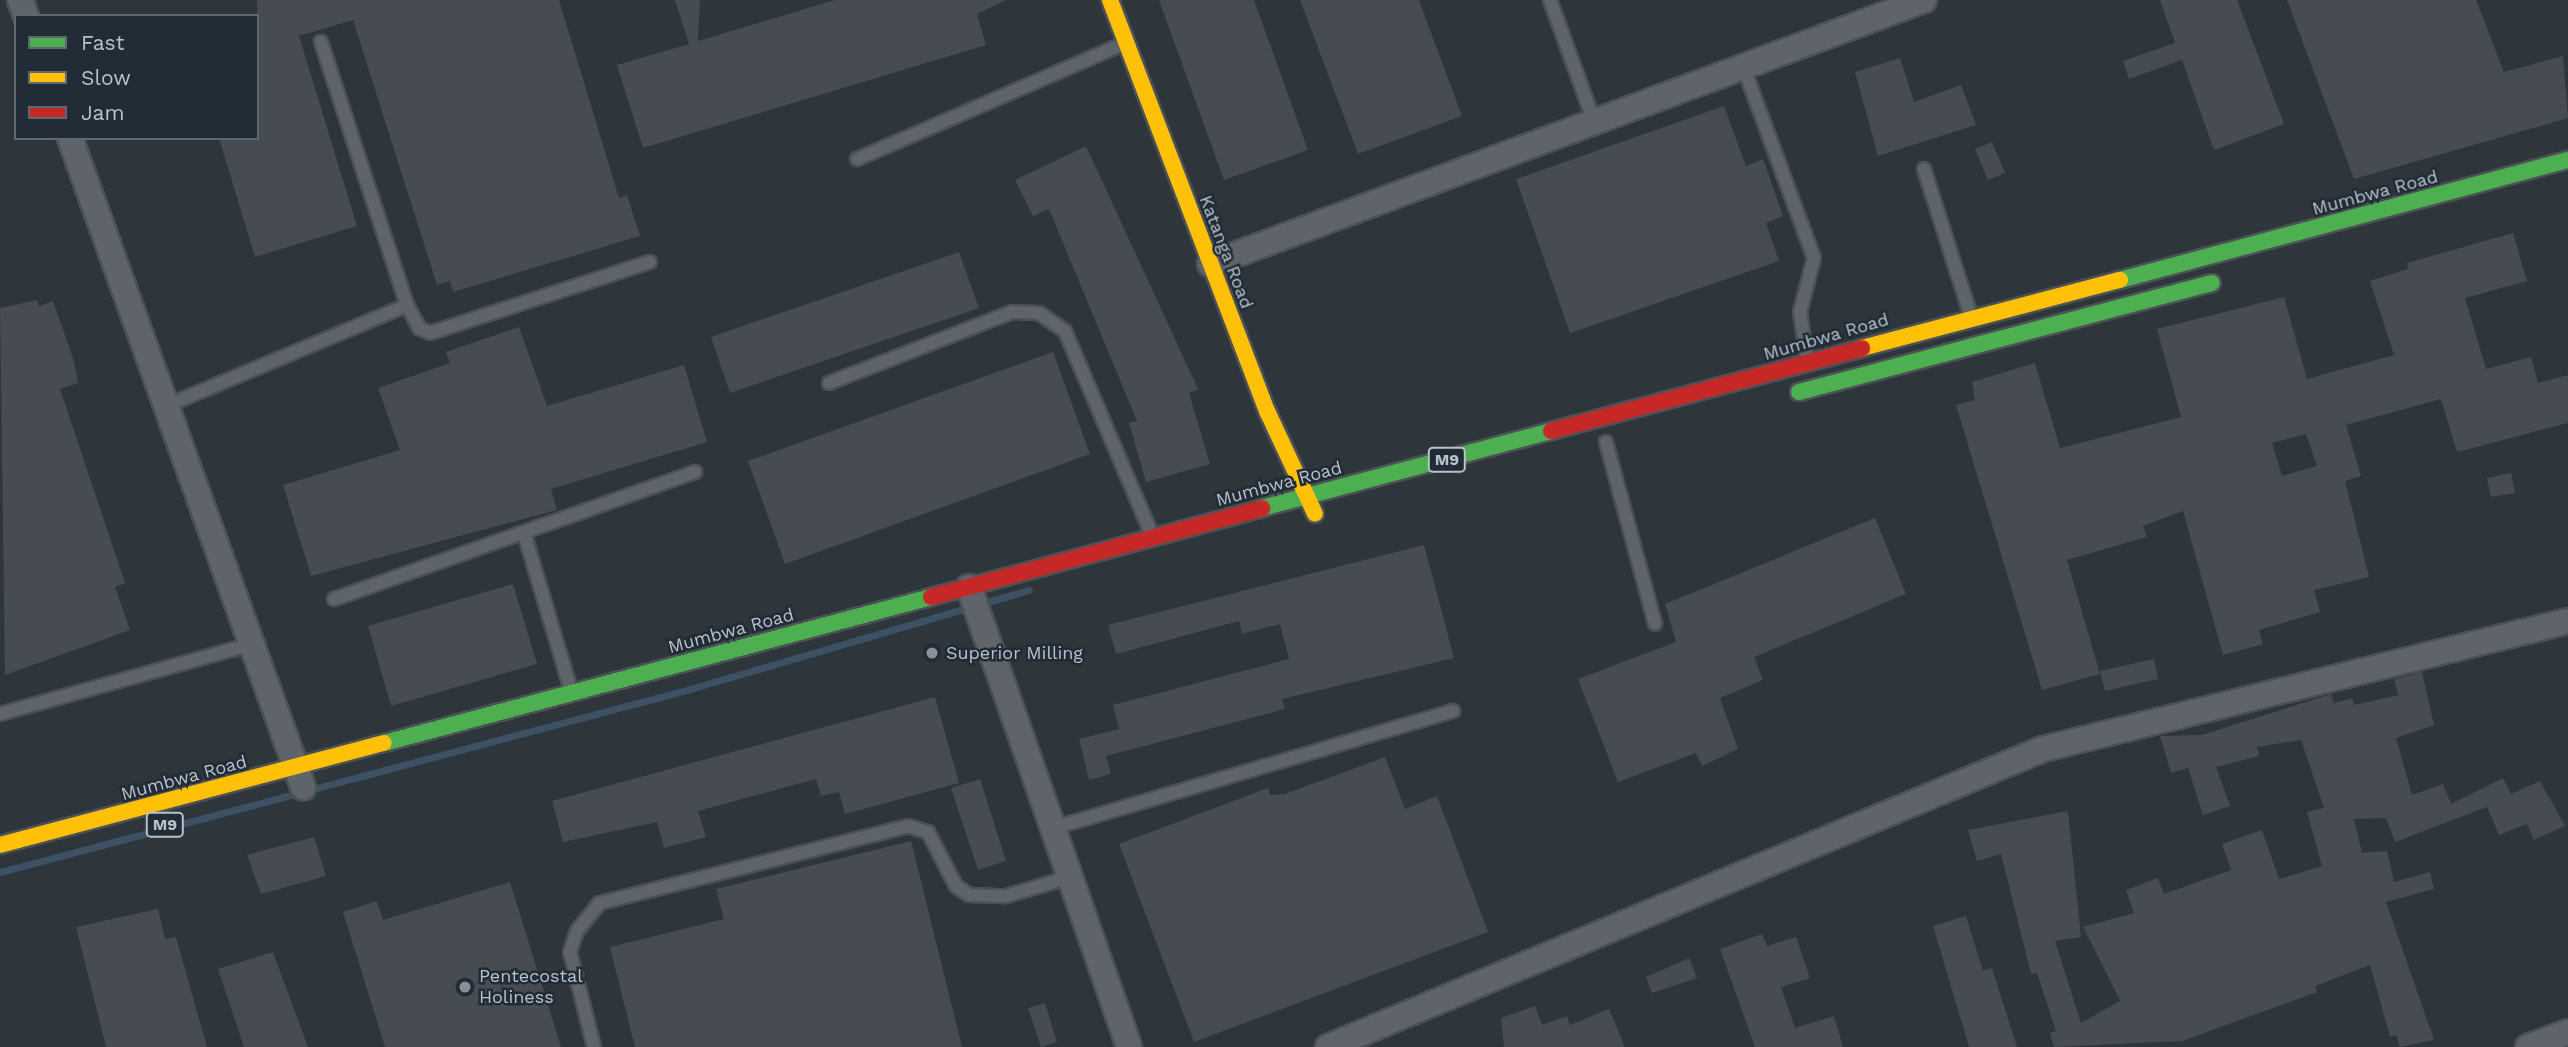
<!DOCTYPE html>
<style>
body{margin:0}
#map{position:relative;width:2568px;height:1047px;overflow:hidden;background:#2e353b;font-family:"Work Sans",sans-serif}
div>[style]{position:absolute}
.stream>*{height:7px;margin:-3.5px;padding:0 3.5px;transform-origin:3.5px;border-radius:3.5px;background:#3d5164}
.building>*{inset:0;background:#464c51}
.roads{filter:drop-shadow(2px 0 #4c5156) drop-shadow(-2px 0 #4c5156) drop-shadow(0 2px #4c5156) drop-shadow(0 -2px #4c5156)}
.lane>*{height:12px;margin:-6px;padding:0 6px;transform-origin:6px;border-radius:6px;background:#5e6469}
.street>*{height:24px;margin:-12px;padding:0 12px;transform-origin:12px;border-radius:12px;background:#5e6469}
.fast>*{height:16px;margin:-8px;padding:0 8px;transform-origin:8px;border-radius:8px;background:#4caf50}
.slow>*{height:16px;margin:-8px;padding:0 8px;transform-origin:8px;border-radius:8px;background:#ffc107}
.jam>*{height:16px;margin:-8px;padding:0 8px;transform-origin:8px;border-radius:8px;background:#c62828}
.dots>*{width:19px;height:19px;translate:-50% -50%;box-sizing:border-box;border:4px solid #212c36;border-radius:50%}
span{translate:-50% -50%;white-space:nowrap;text-align:center;line-height:1.15;-webkit-text-stroke:5px #212c36;paint-order:stroke}
.shield-label span{padding:2px 5px;background:#212c36;border:2px solid;border-radius:5px;-webkit-text-stroke-width:0}
.shield-label{font-size:16px;color:#b9c2cb;font-weight:700}
.street-label{font-size:18px;color:#b9c2cb}
.poi-label{font-size:18px;color:#b9c2cb}
.left{translate:0 -50%;text-align:left}
.legend{position:absolute;left:14px;top:14px;width:245px;height:126px;box-sizing:border-box;background:#212c36;border:2px solid #5e6872;margin:0;padding:9px 12px;list-style:none;font-size:21px;color:#b9c2cb}
.legend li{display:flex;align-items:center;gap:14px;height:35px}
.legend b{width:35px;border:2px solid #5e6872}
</style>
<div id="map">
<div class="stream">
<i style="left:0;top:872px;width:714px;rotate:-14.85deg"></i>
<i style="left:690px;top:689px;width:353px;rotate:-16.3deg"></i>
</div>
<div class="building">
<i style="clip-path:polygon(257px 0,559px 0,619px 198px,627px 195px,640px 236px,453px 292px,450px 281px,437px 285px,353px 20px,299px 36px,357px 226px,255px 257px,219px 138px,257px 138px)"></i>
<i style="clip-path:polygon(675px 0,700px 0,698px 41px,835px 0,1006px 0,977px 14px,986px 45px,643px 148px,617px 65px,689px 44px)"></i>
<i style="clip-path:polygon(1159px 0,1254px 0,1308px 150px,1224px 180px)"></i>
<i style="clip-path:polygon(1300px 0,1419px 0,1462px 116px,1358px 154px)"></i>
<i style="clip-path:polygon(2160px 0,2237px 0,2284px 124px,2214px 150px,2182px 60px,2129px 79px,2123px 61px,2175px 43px)"></i>
<i style="clip-path:polygon(2287px 0,2476px 0,2504px 72px,2563px 56px,2568px 118px,2354px 179px)"></i>
<i style="clip-path:polygon(1900px 58px,1914px 102px,1961px 85px,1976px 125px,1878px 156px,1855px 72px)"></i>
<i style="clip-path:polygon(1724px 106px,1746px 166px,1763px 159px,1783px 216px,1766px 223px,1779px 261px,1570px 333px,1516px 179px)"></i>
<i style="clip-path:polygon(1992px 142px,2005px 173px,1988px 180px,1975px 149px)"></i>
<i style="clip-path:polygon(1086px 146px,1198px 389px,1189px 393px,1210px 464px,1146px 482px,1129px 423px,1137px 421px,1049px 209px,1033px 216px,1015px 180px)"></i>
<i style="clip-path:polygon(evenodd,2513px 233px,2527px 281px,2465px 298px,2486px 369px,2531px 357px,2538px 383px,2568px 375px,2568px 423px,2457px 452px,2441px 399px,2346px 425px,2361px 476px,2345px 481px,2369px 577px,2314px 590px,2320px 612px,2259px 630px,2263px 644px,2223px 655px,2183px 511px,2143px 526px,2147px 537px,2067px 560px,2100px 674px,2042px 690px,1956px 405px,1975px 400px,1972px 382px,2035px 363px,2060px 448px,2181px 417px,2157px 329px,2284px 297px,2307px 379px,2394px 355px,2370px 281px,2408px 269px,2407px 263px,2513px 233px,2306px 434px,2317px 466px,2282px 476px,2272px 443px,2306px 434px)"></i>
<i style="clip-path:polygon(959px 252px,979px 308px,730px 393px,711px 337px)"></i>
<i style="clip-path:polygon(37px 300px,39px 306px,53px 301px,74px 361px,78px 383px,60px 389px,125px 583px,115px 587px,130px 630px,5px 675px,0 308px)"></i>
<i style="clip-path:polygon(519px 327px,547px 406px,684px 365px,707px 442px,551px 489px,557px 510px,311px 576px,283px 485px,400px 450px,378px 388px,450px 363px,446px 352px)"></i>
<i style="clip-path:polygon(1053px 352px,1090px 454px,785px 564px,748px 461px)"></i>
<i style="clip-path:polygon(2511px 473px,2515px 493px,2491px 497px,2487px 478px)"></i>
<i style="clip-path:polygon(1875px 518px,1906px 594px,1754px 657px,1763px 680px,1720px 698px,1738px 749px,1702px 766px,1696px 753px,1618px 782px,1578px 679px,1676px 642px,1665px 604px)"></i>
<i style="clip-path:polygon(1424px 545px,1454px 658px,1282px 699px,1285px 709px,1106px 756px,1111px 774px,1089px 780px,1079px 739px,1119px 729px,1113px 705px,1289px 659px,1280px 624px,1242px 634px,1239px 621px,1116px 654px,1108px 625px)"></i>
<i style="clip-path:polygon(513px 584px,537px 664px,391px 706px,368px 626px)"></i>
<i style="clip-path:polygon(2154px 659px,2158px 679px,2105px 691px,2100px 671px)"></i>
<i style="clip-path:polygon(2422px 672px,2434px 725px,2396px 738px,2412px 795px,2443px 784px,2451px 804px,2503px 778px,2511px 794px,2540px 781px,2565px 826px,2534px 840px,2527px 824px,2499px 835px,2487px 807px,2395px 842px,2386px 818px,2354px 819px,2362px 853px,2387px 851px,2394px 882px,2430px 872px,2434px 889px,2386px 902px,2434px 1040px,2400px 1047px,2396px 1035px,2390px 1037px,2370px 965px,2315px 986px,2317px 992px,2182px 1041px,2054px 1047px,2050px 1033px,2056px 1031px,2037px 973px,2031px 974px,2001px 854px,1977px 861px,1968px 830px,2068px 811px,2081px 937px,2055px 941px,2081px 1023px,2120px 1001px,2083px 927px,2134px 913px,2126px 890px,2158px 878px,2164px 894px,2231px 870px,2222px 844px,2262px 830px,2279px 879px,2322px 866px,2307px 812px,2324px 808px,2301px 740px,2257px 747px,2259px 756px,2216px 767px,2230px 806px,2203px 815px,2188px 768px,2171px 773px,2160px 736px,2202px 735px,2331px 694px,2334px 703px,2352px 698px,2354px 705px,2398px 695px,2394px 679px)"></i>
<i style="clip-path:polygon(935px 697px,959px 783px,845px 814px,839px 792px,821px 796px,816px 779px,698px 811px,706px 837px,664px 848px,657px 822px,563px 842px,552px 801px)"></i>
<i style="clip-path:polygon(1385px 757px,1405px 809px,1437px 796px,1488px 932px,1194px 1042px,1119px 844px,1268px 788px,1270px 795px,1285px 794px)"></i>
<i style="clip-path:polygon(980px 779px,1006px 861px,978px 870px,951px 788px)"></i>
<i style="clip-path:polygon(314px 837px,326px 876px,261px 894px,247px 855px)"></i>
<i style="clip-path:polygon(911px 841px,962px 1047px,635px 1047px,610px 947px,724px 919px,716px 889px)"></i>
<i style="clip-path:polygon(510px 882px,561px 1047px,385px 1047px,343px 912px,377px 901px,383px 920px)"></i>
<i style="clip-path:polygon(158px 909px,165px 939px,176px 937px,207px 1047px,106px 1047px,76px 927px)"></i>
<i style="clip-path:polygon(1966px 916px,1983px 971px,1992px 968px,2017px 1047px,1969px 1047px,1933px 926px)"></i>
<i style="clip-path:polygon(1762px 934px,1767px 946px,1796px 937px,1810px 978px,1781px 987px,1795px 1028px,1834px 1016px,1843px 1047px,1755px 1047px,1720px 949px)"></i>
<i style="clip-path:polygon(273px 952px,308px 1047px,244px 1047px,218px 969px)"></i>
<i style="clip-path:polygon(1689px 958px,1697px 978px,1652px 993px,1646px 977px)"></i>
<i style="clip-path:polygon(1045px 1003px,1057px 1042px,1041px 1047px,1028px 1008px)"></i>
<i style="clip-path:polygon(1535px 1006px,1542px 1025px,1567px 1016px,1570px 1025px,1609px 1009px,1625px 1047px,1504px 1047px,1501px 1018px)"></i>
</div>
<div class="roads">
<div class="lane">
<i style="left:1550px;top:0;width:129px;rotate:70deg"></i>
<i style="left:1743px;top:66px;width:205px;rotate:69.7deg"></i>
<i style="left:1814px;top:258px;width:56px;rotate:104.5deg"></i>
<i style="left:1800px;top:312px;width:48px;rotate:81.5deg"></i>
<i style="left:857px;top:159px;width:292px;rotate:-23.4deg"></i>
<i style="left:1924px;top:169px;width:154px;rotate:72.3deg"></i>
<i style="left:407px;top:305px;width:26px;rotate:62deg"></i>
<i style="left:419px;top:328px;width:12px;rotate:24deg"></i>
<i style="left:430px;top:333px;width:231px;rotate:-17.9deg"></i>
<i style="left:829px;top:383px;width:196px;rotate:-21.2deg"></i>
<i style="left:1012px;top:312px;width:27px;rotate:2deg"></i>
<i style="left:1039px;top:313px;width:32px;rotate:35deg"></i>
<i style="left:1065px;top:331px;width:222px;rotate:66.9deg"></i>
<i style="left:166px;top:406px;width:261px;rotate:-22.7deg"></i>
<i style="left:407px;top:305px;width:277px;rotate:-108.1deg"></i>
<i style="left:1606px;top:442px;width:188px;rotate:74.9deg"></i>
<i style="left:525px;top:536px;width:161px;rotate:73.4deg"></i>
<i style="left:334px;top:599px;width:383px;rotate:-19.4deg"></i>
<i style="left:0;top:714px;width:262px;rotate:-15.5deg"></i>
<i style="left:1053px;top:828px;width:417px;rotate:-16.3deg"></i>
<i style="left:594px;top:1047px;width:98px;rotate:-104.2deg"></i>
<i style="left:570px;top:952px;width:22px;rotate:-72deg"></i>
<i style="left:577px;top:931px;width:36px;rotate:-51deg"></i>
<i style="left:600px;top:903px;width:317px;rotate:-14deg"></i>
<i style="left:908px;top:826px;width:21px;rotate:17deg"></i>
<i style="left:928px;top:832px;width:61px;rotate:62.6deg"></i>
<i style="left:956px;top:886px;width:16px;rotate:35deg"></i>
<i style="left:969px;top:895px;width:37px;rotate:2deg"></i>
<i style="left:1006px;top:896px;width:67px;rotate:-16.5deg"></i>
</div>
<div class="street">
<i style="left:20px;top:0;width:17px;rotate:69deg"></i>
<i style="left:70px;top:138px;width:690px;rotate:70.25deg"></i>
<i style="left:1210px;top:264px;width:761px;rotate:-20.29deg"></i>
<i style="left:969px;top:587px;width:487px;rotate:70.8deg"></i>
<i style="left:1328px;top:1047px;width:775px;rotate:-22.63deg"></i>
<i style="left:2043px;top:749px;width:540px;rotate:-13.7deg"></i>
<i style="left:2528px;top:1047px;width:43px;rotate:-20.6deg"></i>
</div>
<div class="fast">
<i style="left:2120px;top:280px;width:464px;rotate:-15deg"></i>
<i style="left:1799px;top:392px;width:427px;rotate:-14.8deg"></i>
<i style="left:1262px;top:508px;width:299px;rotate:-14.9deg"></i>
<i style="left:384px;top:743px;width:566px;rotate:-14.94deg"></i>
</div>
<div class="slow">
<i style="left:1110px;top:0;width:442px;rotate:69.1deg"></i>
<i style="left:1268px;top:413px;width:111px;rotate:65deg"></i>
<i style="left:1862px;top:348px;width:267px;rotate:-14.8deg"></i>
<i style="left:0;top:845px;width:397px;rotate:-14.9deg"></i>
</div>
<div class="jam">
<i style="left:1551px;top:431px;width:322px;rotate:-14.9deg"></i>
<i style="left:931px;top:597px;width:343px;rotate:-15deg"></i>
</div>
</div>
<div class="dots">
<i style="left:932px;top:653px;background:#889199"></i>
<i style="left:465px;top:987px;background:#889199"></i>
</div>
<div class="shield-label">
<span style="left:1447px;top:460px">M9</span>
<span style="left:165px;top:825px">M9</span>
</div>
<div class="street-label">
<span style="left:2375px;top:193px;rotate:-15deg">Mumbwa Road</span>
<span style="left:1226px;top:252px;rotate:69deg">Katanga Road</span>
<span style="left:1826px;top:337px;rotate:-16deg">Mumbwa Road</span>
<span style="left:1279px;top:484px;rotate:-15deg">Mumbwa Road</span>
<span style="left:731px;top:631px;rotate:-15deg">Mumbwa Road</span>
<span style="left:184px;top:778px;rotate:-15deg">Mumbwa Road</span>
</div>
<div class="poi-label">
<span class="left" style="left:946px;top:653px">Superior Milling</span>
<span class="left" style="left:479px;top:987px">Pentecostal<br>Holiness</span>
</div>
<ul class="legend">
<li><b style="height:9px;background:#4caf50"></b>Fast</li>
<li><b style="height:9px;background:#ffc107"></b>Slow</li>
<li><b style="height:9px;background:#c62828"></b>Jam</li>
</ul>
</div>
